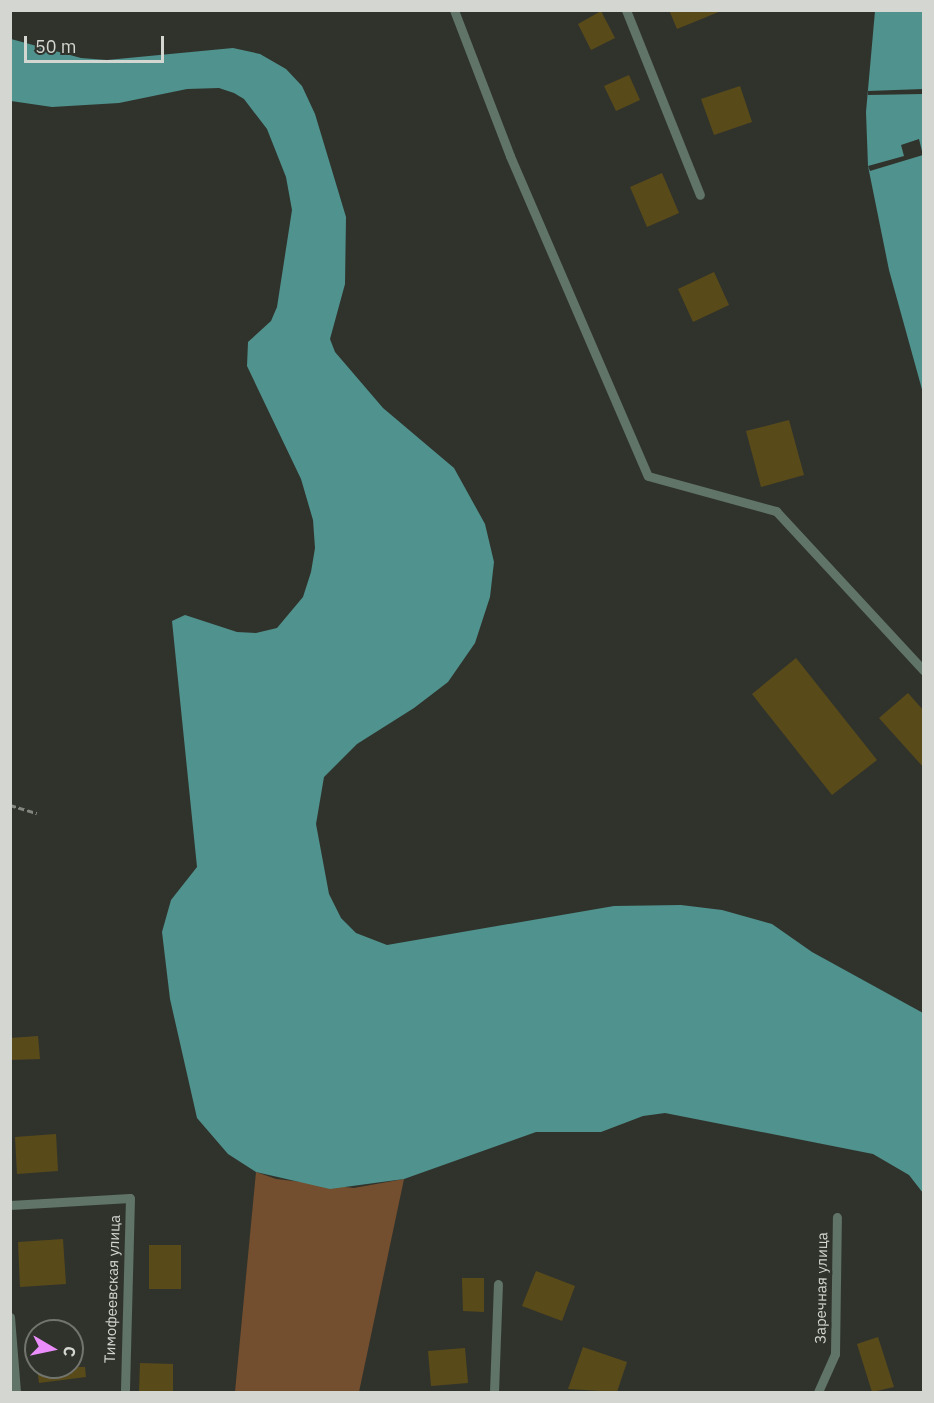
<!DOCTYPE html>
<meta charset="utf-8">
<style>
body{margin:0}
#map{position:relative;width:934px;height:1403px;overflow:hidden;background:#30332c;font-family:"IBM Plex Sans",sans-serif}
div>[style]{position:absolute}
.forest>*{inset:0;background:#744f2f}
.water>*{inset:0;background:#50928e}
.pier>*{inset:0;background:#30332c}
.building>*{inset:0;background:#594a1a}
.path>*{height:3px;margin-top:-1.5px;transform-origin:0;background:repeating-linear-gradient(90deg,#83857f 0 6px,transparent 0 9px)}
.lane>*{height:9px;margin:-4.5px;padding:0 4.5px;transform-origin:4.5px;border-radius:4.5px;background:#607467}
span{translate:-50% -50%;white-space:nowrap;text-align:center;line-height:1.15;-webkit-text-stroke:5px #30332c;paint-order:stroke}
.street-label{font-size:15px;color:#d4d6d1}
.frame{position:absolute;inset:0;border:12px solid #d4d6d1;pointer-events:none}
.north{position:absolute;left:24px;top:1319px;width:60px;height:60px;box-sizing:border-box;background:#30332c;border:2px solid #72746e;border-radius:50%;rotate:99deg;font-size:16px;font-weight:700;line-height:24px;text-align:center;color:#d4d6d1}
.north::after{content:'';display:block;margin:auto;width:21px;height:27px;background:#eb8dfb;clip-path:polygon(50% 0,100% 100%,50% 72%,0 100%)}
.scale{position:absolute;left:24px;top:36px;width:140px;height:27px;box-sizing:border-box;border:3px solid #d4d6d1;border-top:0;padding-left:8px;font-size:18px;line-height:21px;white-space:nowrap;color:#d4d6d1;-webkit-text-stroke:4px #30332c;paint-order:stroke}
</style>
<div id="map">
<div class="forest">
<i style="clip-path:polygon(256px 1172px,276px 1179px,354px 1188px,404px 1179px,359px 1392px,235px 1392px)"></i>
</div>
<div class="water">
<i style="clip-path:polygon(875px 11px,923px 11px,923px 393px,889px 270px,868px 166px,866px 112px)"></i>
<i style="clip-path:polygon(11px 39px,81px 58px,107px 60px,233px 48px,260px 54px,286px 69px,302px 86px,315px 114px,346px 217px,345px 284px,330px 339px,335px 352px,383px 408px,454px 468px,485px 524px,494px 562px,490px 597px,475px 643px,448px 682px,414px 708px,357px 744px,324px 777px,316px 824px,329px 894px,341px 918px,356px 933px,387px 945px,614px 906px,681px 905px,722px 910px,772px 924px,812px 952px,923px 1013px,923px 1193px,909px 1175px,873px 1154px,665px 1113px,643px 1116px,601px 1132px,536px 1132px,404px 1179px,330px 1189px,256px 1172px,228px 1154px,197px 1118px,170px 999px,162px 932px,171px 900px,197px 867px,172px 621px,185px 615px,237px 632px,256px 633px,277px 628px,303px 597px,311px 572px,315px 548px,313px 520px,301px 479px,247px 366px,248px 342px,271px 321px,277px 307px,292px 210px,286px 177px,267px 129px,244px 99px,234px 93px,219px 88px,187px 89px,119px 103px,52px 107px,11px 101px)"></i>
</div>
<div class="pier">
<i style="clip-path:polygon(923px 89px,923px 94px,868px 95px,868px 91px)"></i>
<i style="clip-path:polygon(919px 139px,923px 155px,870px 171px,868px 166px,904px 156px,901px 145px)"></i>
</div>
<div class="building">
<i style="clip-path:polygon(669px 10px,721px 10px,721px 11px,677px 29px)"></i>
<i style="clip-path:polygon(601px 11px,615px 38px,591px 50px,578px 24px)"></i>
<i style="clip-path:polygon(629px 75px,640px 100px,616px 111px,604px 86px)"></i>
<i style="clip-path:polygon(740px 86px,752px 122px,714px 135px,701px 99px)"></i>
<i style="clip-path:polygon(662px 173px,679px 213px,647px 227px,630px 187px)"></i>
<i style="clip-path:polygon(714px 272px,729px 305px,693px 322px,678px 289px)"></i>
<i style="clip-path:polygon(789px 420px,804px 475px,761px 487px,746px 431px)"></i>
<i style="clip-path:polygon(796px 658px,877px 760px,832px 795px,752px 694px)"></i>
<i style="clip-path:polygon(908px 693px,924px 711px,924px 768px,879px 718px)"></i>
<i style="clip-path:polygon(38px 1036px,40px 1059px,10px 1060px,10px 1038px)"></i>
<i style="clip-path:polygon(56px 1134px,58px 1171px,17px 1174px,15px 1137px)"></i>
<i style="clip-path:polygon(63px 1239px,66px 1284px,20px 1287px,18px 1242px)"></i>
<i style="clip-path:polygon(149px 1245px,181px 1245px,181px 1289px,149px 1289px)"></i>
<i style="clip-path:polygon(536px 1271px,575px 1286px,562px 1321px,522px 1306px)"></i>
<i style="clip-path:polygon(462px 1278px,484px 1278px,484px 1312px,463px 1311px)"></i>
<i style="clip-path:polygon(878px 1337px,894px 1387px,872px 1392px,857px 1344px)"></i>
<i style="clip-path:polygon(583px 1347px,627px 1362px,617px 1392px,568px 1389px)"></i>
<i style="clip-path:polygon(465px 1348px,468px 1383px,431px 1386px,428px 1351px)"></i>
<i style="clip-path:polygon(140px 1363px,173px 1364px,173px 1392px,139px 1392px)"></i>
<i style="clip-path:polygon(37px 1367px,85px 1367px,86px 1377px,39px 1383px)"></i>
</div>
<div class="path">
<i style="left:10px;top:805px;width:28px;rotate:17deg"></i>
</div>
<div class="lane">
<i style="left:454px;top:10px;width:156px;rotate:69deg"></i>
<i style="left:510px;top:156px;width:348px;rotate:66.7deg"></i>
<i style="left:648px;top:476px;width:133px;rotate:15.3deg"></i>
<i style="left:776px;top:511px;width:218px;rotate:47.2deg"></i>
<i style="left:626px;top:10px;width:199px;rotate:68.2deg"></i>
<i style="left:10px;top:1205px;width:120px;rotate:-3.3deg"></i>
<i style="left:130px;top:1198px;width:194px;rotate:91.5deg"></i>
<i style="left:10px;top:1317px;width:75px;rotate:85.4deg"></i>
<i style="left:494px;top:1392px;width:108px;rotate:-87.9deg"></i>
<i style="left:818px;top:1392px;width:42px;rotate:-65.9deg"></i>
<i style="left:835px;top:1354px;width:137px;rotate:-89.2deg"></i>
</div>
<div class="street-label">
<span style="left:821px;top:1288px;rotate:-89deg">Заречная улица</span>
<span style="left:112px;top:1289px;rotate:-88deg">Тимофеевская улица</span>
</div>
<div class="frame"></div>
<div class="north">С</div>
<div class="scale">50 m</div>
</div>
